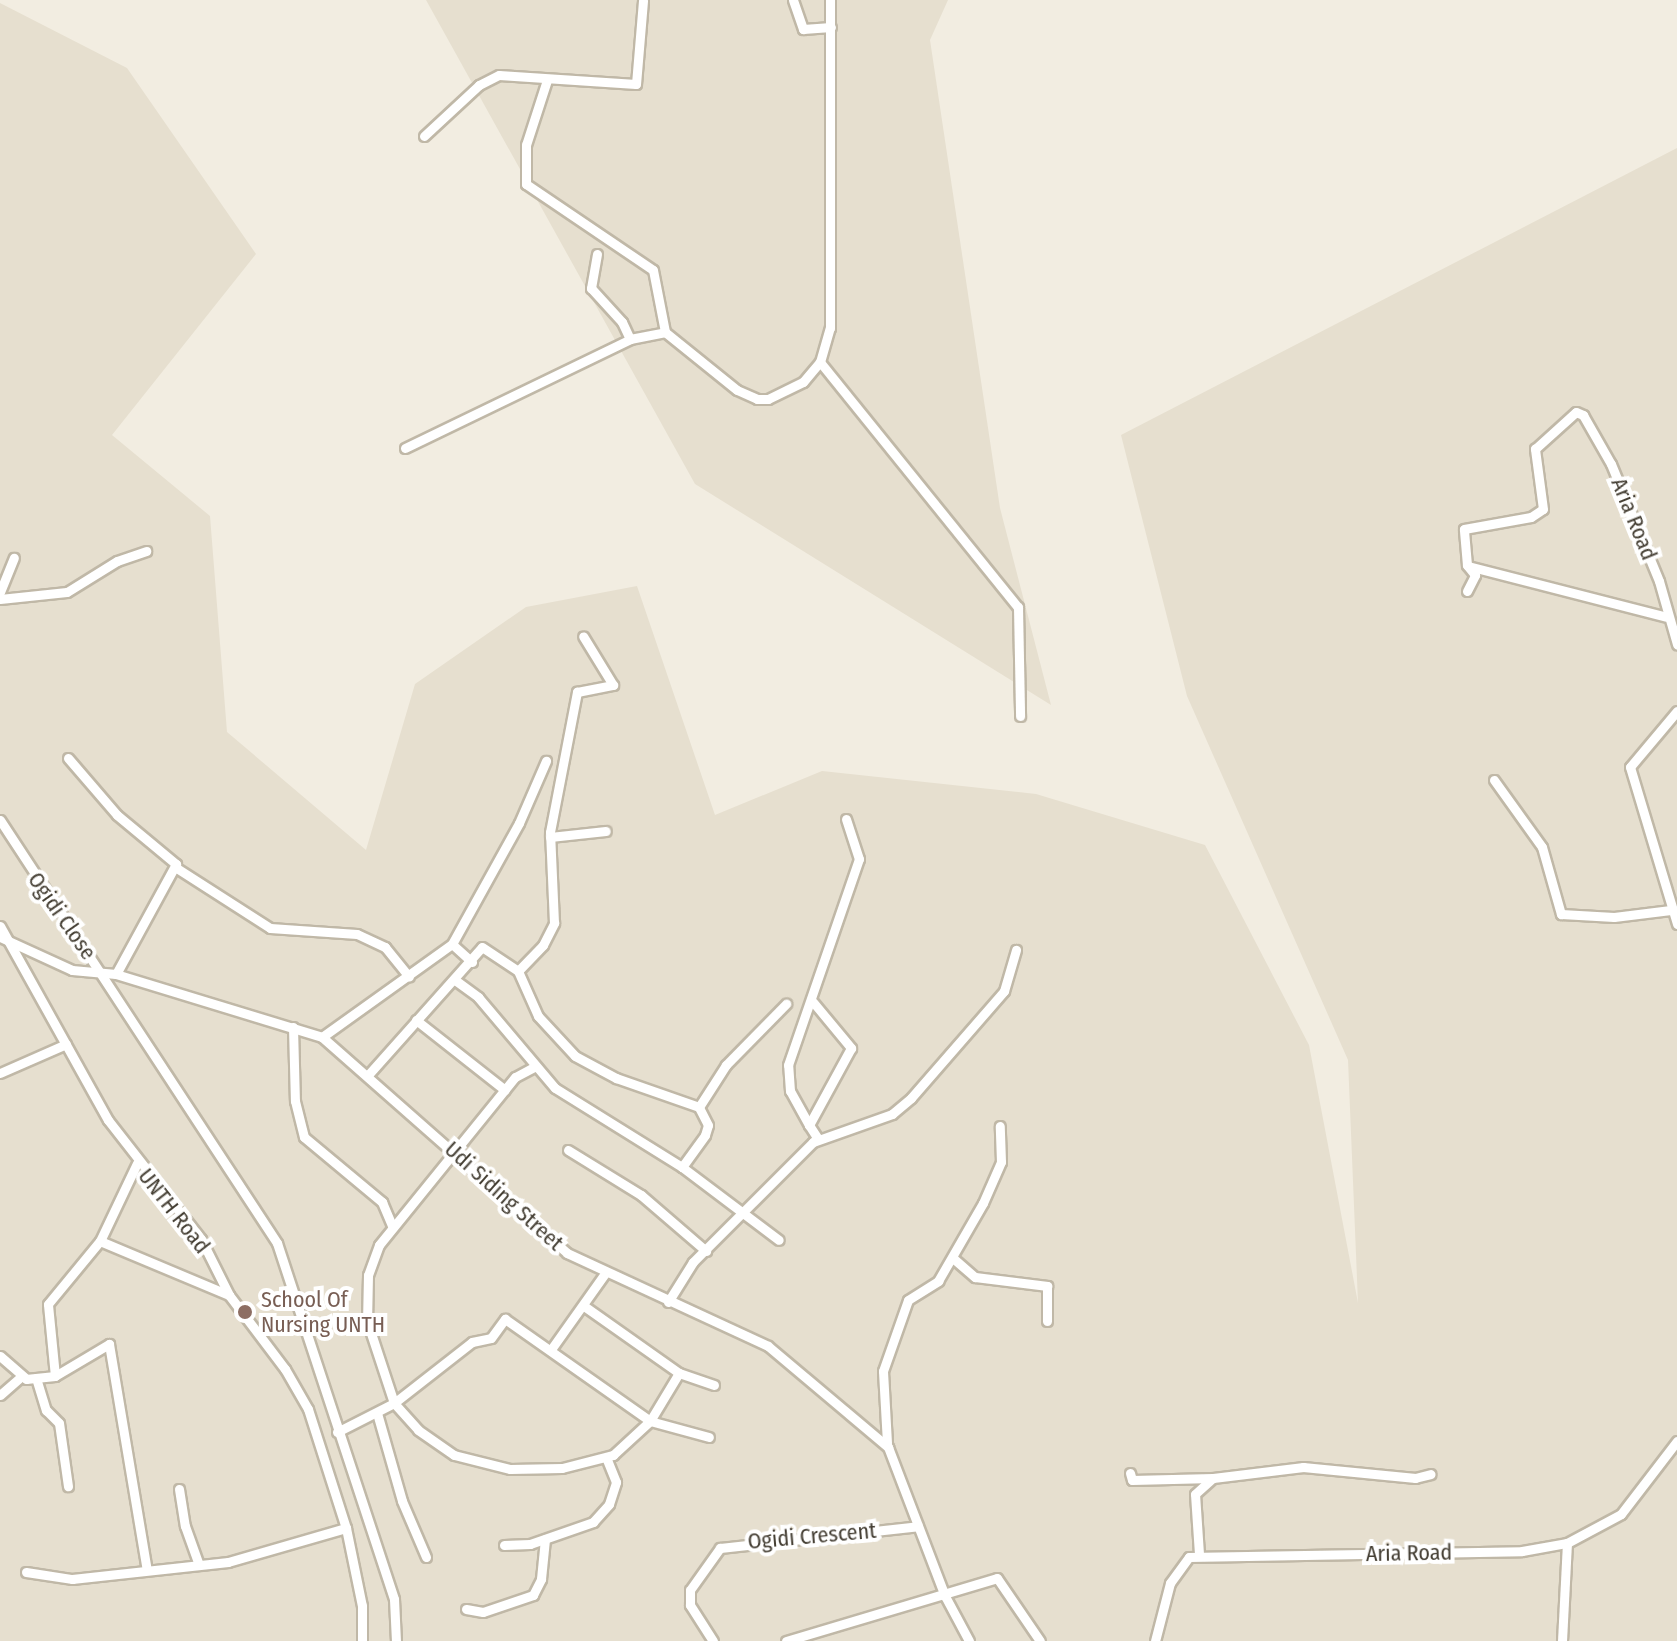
<!DOCTYPE html>
<style>
body{margin:0}
#map{position:relative;width:1677px;height:1641px;overflow:hidden;background:#f2ede1;font-family:"Fira Sans Condensed",sans-serif}
div>[style]{position:absolute}
.residential>*{inset:0;background:#e6dfcf}
.roads{filter:drop-shadow(2px 0 #c0b8a7) drop-shadow(-2px 0 #c0b8a7) drop-shadow(0 2px #c0b8a7) drop-shadow(0 -2px #c0b8a7)}
.minor>*{height:9px;margin:-4.5px;padding:0 4.5px;transform-origin:4.5px;border-radius:4.5px;background:#fff}
.dots>*{width:22px;height:22px;translate:-50% -50%;box-sizing:border-box;border:4px solid #fff;border-radius:50%}
span{translate:-50% -50%;white-space:nowrap;text-align:center;line-height:1.15;-webkit-text-stroke:8px #fff;paint-order:stroke}
.street-label{font-size:22px;color:#433d32}
.education-label{font-size:22px;color:#785e54}
.left{translate:0 -50%;text-align:left}
</style>
<div id="map">
<div class="residential">
<i style="clip-path:polygon(426px 0,948px 0,930px 40px,1000px 508px,1051px 705px,695px 484px)"></i>
<i style="clip-path:polygon(0 3px,127px 68px,256px 254px,112px 435px,210px 516px,227px 732px,366px 850px,415px 684px,526px 607px,637px 586px,715px 815px,822px 771px,1036px 794px,1205px 845px,1309px 1045px,1358px 1303px,1348px 1060px,1187px 696px,1121px 435px,1677px 148px,1677px 1641px,0 1641px)"></i>
</div>
<div class="roads">
<div class="minor">
<i style="left:793px;top:0;width:31px;rotate:71deg"></i>
<i style="left:803px;top:29px;width:28px;rotate:-4deg"></i>
<i style="left:547px;top:80px;width:68px;rotate:107.9deg"></i>
<i style="left:526px;top:145px;width:39px;rotate:90deg"></i>
<i style="left:526px;top:184px;width:153px;rotate:34.1deg"></i>
<i style="left:653px;top:270px;width:63px;rotate:79deg"></i>
<i style="left:424px;top:136px;width:75px;rotate:-42.8deg"></i>
<i style="left:479px;top:85px;width:22px;rotate:-27deg"></i>
<i style="left:499px;top:75px;width:137px;rotate:3.8deg"></i>
<i style="left:636px;top:84px;width:84px;rotate:-85.2deg"></i>
<i style="left:597px;top:254px;width:35px;rotate:100deg"></i>
<i style="left:591px;top:288px;width:46px;rotate:47.6deg"></i>
<i style="left:622px;top:322px;width:19px;rotate:65deg"></i>
<i style="left:820px;top:362px;width:315px;rotate:51.1deg"></i>
<i style="left:1018px;top:607px;width:109px;rotate:88.9deg"></i>
<i style="left:405px;top:448px;width:250px;rotate:-25.8deg"></i>
<i style="left:630px;top:339px;width:36px;rotate:-11deg"></i>
<i style="left:665px;top:332px;width:92px;rotate:38.9deg"></i>
<i style="left:737px;top:390px;width:22px;rotate:24deg"></i>
<i style="left:757px;top:399px;width:11px"></i>
<i style="left:768px;top:399px;width:39px;rotate:-26deg"></i>
<i style="left:803px;top:382px;width:26px;rotate:-50deg"></i>
<i style="left:820px;top:362px;width:35px;rotate:-74deg"></i>
<i style="left:830px;top:328px;width:328px;rotate:-90deg"></i>
<i style="left:1468px;top:566px;width:204px;rotate:14.4deg"></i>
<i style="left:1467px;top:591px;width:18px;rotate:-63deg"></i>
<i style="left:1475px;top:575px;width:13px;rotate:-129deg"></i>
<i style="left:1467px;top:565px;width:36px;rotate:-95deg"></i>
<i style="left:1464px;top:529px;width:68px;rotate:-10.2deg"></i>
<i style="left:1531px;top:517px;width:14px;rotate:-34deg"></i>
<i style="left:1543px;top:509px;width:61px;rotate:-97.6deg"></i>
<i style="left:1535px;top:449px;width:55px;rotate:-42.1deg"></i>
<i style="left:1576px;top:412px;width:8px;rotate:23deg"></i>
<i style="left:1583px;top:415px;width:56px;rotate:60.3deg"></i>
<i style="left:1611px;top:464px;width:126px;rotate:67.7deg"></i>
<i style="left:1659px;top:581px;width:66px;rotate:74.1deg"></i>
<i style="left:0;top:592px;width:37px;rotate:-68deg"></i>
<i style="left:0;top:599px;width:67px;rotate:-6deg"></i>
<i style="left:67px;top:592px;width:59px;rotate:-31.8deg"></i>
<i style="left:117px;top:561px;width:31px;rotate:-19deg"></i>
<i style="left:1677px;top:711px;width:73px;rotate:130deg"></i>
<i style="left:1630px;top:767px;width:164px;rotate:73.3deg"></i>
<i style="left:68px;top:758px;width:75px;rotate:49.3deg"></i>
<i style="left:117px;top:815px;width:77px;rotate:39.7deg"></i>
<i style="left:176px;top:864px;width:125px;rotate:118.6deg"></i>
<i style="left:1494px;top:780px;width:82px;rotate:54.4deg"></i>
<i style="left:1542px;top:847px;width:70px;rotate:74.2deg"></i>
<i style="left:1561px;top:914px;width:53px;rotate:3.2deg"></i>
<i style="left:1614px;top:917px;width:57px;rotate:-7deg"></i>
<i style="left:0;top:820px;width:506px;rotate:56.78deg"></i>
<i style="left:277px;top:1243px;width:375px;rotate:71.8deg"></i>
<i style="left:394px;top:1599px;width:42px;rotate:87.3deg"></i>
<i style="left:550px;top:837px;width:56px;rotate:-6.1deg"></i>
<i style="left:175px;top:867px;width:113px;rotate:32.7deg"></i>
<i style="left:270px;top:928px;width:87px;rotate:3.9deg"></i>
<i style="left:357px;top:934px;width:31px;rotate:25deg"></i>
<i style="left:385px;top:947px;width:38px;rotate:51deg"></i>
<i style="left:0;top:926px;width:222px;rotate:60.9deg"></i>
<i style="left:108px;top:1120px;width:151px;rotate:52deg"></i>
<i style="left:201px;top:1239px;width:63px;rotate:63.4deg"></i>
<i style="left:229px;top:1295px;width:93px;rotate:52.9deg"></i>
<i style="left:285px;top:1369px;width:46px;rotate:60.1deg"></i>
<i style="left:308px;top:1409px;width:125px;rotate:72.3deg"></i>
<i style="left:346px;top:1528px;width:80px;rotate:78.4deg"></i>
<i style="left:362px;top:1606px;width:35px;rotate:90deg"></i>
<i style="left:0;top:937px;width:79px;rotate:24.6deg"></i>
<i style="left:72px;top:970px;width:44px;rotate:5.2deg"></i>
<i style="left:116px;top:974px;width:215px;rotate:17deg"></i>
<i style="left:322px;top:1037px;width:327px;rotate:41.4deg"></i>
<i style="left:567px;top:1253px;width:221px;rotate:24.8deg"></i>
<i style="left:768px;top:1346px;width:157px;rotate:40.1deg"></i>
<i style="left:888px;top:1447px;width:160px;rotate:69.1deg"></i>
<i style="left:945px;top:1596px;width:51px;rotate:61.9deg"></i>
<i style="left:452px;top:944px;width:27px;rotate:42deg"></i>
<i style="left:518px;top:971px;width:36px;rotate:-46deg"></i>
<i style="left:543px;top:945px;width:25px;rotate:-63deg"></i>
<i style="left:554px;top:923px;width:91px;rotate:-92.5deg"></i>
<i style="left:550px;top:832px;width:143px;rotate:-79.1deg"></i>
<i style="left:577px;top:692px;width:37px;rotate:-11deg"></i>
<i style="left:613px;top:685px;width:57px;rotate:-121.5deg"></i>
<i style="left:455px;top:980px;width:29px;rotate:36deg"></i>
<i style="left:478px;top:997px;width:119px;rotate:49.8deg"></i>
<i style="left:555px;top:1088px;width:150px;rotate:31.9deg"></i>
<i style="left:682px;top:1167px;width:121px;rotate:37deg"></i>
<i style="left:813px;top:1002px;width:60px;rotate:50.4deg"></i>
<i style="left:851px;top:1048px;width:88px;rotate:118.6deg"></i>
<i style="left:809px;top:1125px;width:17px;rotate:57deg"></i>
<i style="left:416px;top:1020px;width:113px;rotate:38.2deg"></i>
<i style="left:293px;top:1027px;width:74px;rotate:88.5deg"></i>
<i style="left:295px;top:1101px;width:37px;rotate:76deg"></i>
<i style="left:304px;top:1137px;width:102px;rotate:39.8deg"></i>
<i style="left:382px;top:1202px;width:26px;rotate:67deg"></i>
<i style="left:322px;top:1037px;width:160px;rotate:-35.6deg"></i>
<i style="left:452px;top:944px;width:138px;rotate:-61deg"></i>
<i style="left:519px;top:823px;width:68px;rotate:-66.5deg"></i>
<i style="left:534px;top:1067px;width:21px;rotate:152deg"></i>
<i style="left:515px;top:1077px;width:216px;rotate:129deg"></i>
<i style="left:379px;top:1245px;width:32px;rotate:110deg"></i>
<i style="left:368px;top:1275px;width:46px;rotate:91.2deg"></i>
<i style="left:367px;top:1321px;width:86px;rotate:71.8deg"></i>
<i style="left:394px;top:1403px;width:36px;rotate:48deg"></i>
<i style="left:418px;top:1430px;width:44px;rotate:34.8deg"></i>
<i style="left:454px;top:1455px;width:58px;rotate:14deg"></i>
<i style="left:510px;top:1469px;width:52px;rotate:-1.1deg"></i>
<i style="left:562px;top:1468px;width:53px;rotate:-14.3deg"></i>
<i style="left:613px;top:1455px;width:50px;rotate:-42.6deg"></i>
<i style="left:650px;top:1421px;width:56px;rotate:-58.9deg"></i>
<i style="left:0;top:1073px;width:72px;rotate:-23.7deg"></i>
<i style="left:368px;top:1075px;width:171px;rotate:-48.3deg"></i>
<i style="left:482px;top:947px;width:43px;rotate:33.7deg"></i>
<i style="left:518px;top:971px;width:49px;rotate:66deg"></i>
<i style="left:538px;top:1016px;width:54px;rotate:47.2deg"></i>
<i style="left:575px;top:1056px;width:47px;rotate:28.2deg"></i>
<i style="left:616px;top:1078px;width:88px;rotate:19.3deg"></i>
<i style="left:809px;top:1125px;width:39px;rotate:-119deg"></i>
<i style="left:790px;top:1091px;width:26px;rotate:-94deg"></i>
<i style="left:788px;top:1065px;width:218px;rotate:-71deg"></i>
<i style="left:859px;top:859px;width:42px;rotate:-108deg"></i>
<i style="left:568px;top:1150px;width:86px;rotate:31.7deg"></i>
<i style="left:641px;top:1195px;width:86px;rotate:40.7deg"></i>
<i style="left:682px;top:1167px;width:39px;rotate:-54deg"></i>
<i style="left:705px;top:1135px;width:10px;rotate:-73deg"></i>
<i style="left:708px;top:1125px;width:20px;rotate:-117deg"></i>
<i style="left:699px;top:1107px;width:50px;rotate:-57.3deg"></i>
<i style="left:726px;top:1065px;width:86px;rotate:-45.5deg"></i>
<i style="left:100px;top:1241px;width:140px;rotate:22.7deg"></i>
<i style="left:954px;top:1259px;width:28px;rotate:41deg"></i>
<i style="left:975px;top:1277px;width:73px;rotate:7.1deg"></i>
<i style="left:1047px;top:1286px;width:35px;rotate:90deg"></i>
<i style="left:668px;top:1302px;width:47px;rotate:-58deg"></i>
<i style="left:693px;top:1262px;width:170px;rotate:-45deg"></i>
<i style="left:813px;top:1142px;width:84px;rotate:-19.5deg"></i>
<i style="left:892px;top:1114px;width:25px;rotate:-40deg"></i>
<i style="left:911px;top:1098px;width:142px;rotate:-49deg"></i>
<i style="left:1004px;top:991px;width:43px;rotate:-73.7deg"></i>
<i style="left:584px;top:1306px;width:116px;rotate:35.2deg"></i>
<i style="left:679px;top:1373px;width:37px;rotate:19deg"></i>
<i style="left:552px;top:1348px;width:93px;rotate:-54.6deg"></i>
<i style="left:0;top:1356px;width:35px;rotate:41deg"></i>
<i style="left:26px;top:1379px;width:29px;rotate:-6deg"></i>
<i style="left:55px;top:1376px;width:72px;rotate:-95.6deg"></i>
<i style="left:48px;top:1304px;width:82px;rotate:-50.5deg"></i>
<i style="left:100px;top:1241px;width:86px;rotate:-64.6deg"></i>
<i style="left:55px;top:1376px;width:63px;rotate:-30.7deg"></i>
<i style="left:109px;top:1344px;width:229px;rotate:80.5deg"></i>
<i style="left:36px;top:1378px;width:34px;rotate:73deg"></i>
<i style="left:46px;top:1410px;width:18px;rotate:45deg"></i>
<i style="left:59px;top:1423px;width:64px;rotate:81.9deg"></i>
<i style="left:0;top:1395px;width:29px;rotate:-41deg"></i>
<i style="left:377px;top:1413px;width:91px;rotate:74.1deg"></i>
<i style="left:402px;top:1501px;width:61px;rotate:66.8deg"></i>
<i style="left:337px;top:1432px;width:64px;rotate:-27deg"></i>
<i style="left:394px;top:1403px;width:99px;rotate:-38deg"></i>
<i style="left:472px;top:1342px;width:19px;rotate:-12deg"></i>
<i style="left:491px;top:1338px;width:24px;rotate:-54deg"></i>
<i style="left:505px;top:1319px;width:177px;rotate:35.1deg"></i>
<i style="left:650px;top:1421px;width:61px;rotate:15.2deg"></i>
<i style="left:887px;top:1443px;width:72px;rotate:-93.2deg"></i>
<i style="left:883px;top:1371px;width:75px;rotate:-70.6deg"></i>
<i style="left:908px;top:1300px;width:36px;rotate:-32deg"></i>
<i style="left:938px;top:1281px;width:90px;rotate:-60deg"></i>
<i style="left:983px;top:1203px;width:45px;rotate:-66.3deg"></i>
<i style="left:1001px;top:1162px;width:36px;rotate:-92deg"></i>
<i style="left:1130px;top:1473px;width:7px;rotate:74deg"></i>
<i style="left:1132px;top:1480px;width:81px;rotate:-1.4deg"></i>
<i style="left:179px;top:1489px;width:37px;rotate:81deg"></i>
<i style="left:185px;top:1526px;width:41px;rotate:70.3deg"></i>
<i style="left:504px;top:1545px;width:26px;rotate:-2deg"></i>
<i style="left:530px;top:1544px;width:67px;rotate:-19.2deg"></i>
<i style="left:593px;top:1522px;width:24px;rotate:-48deg"></i>
<i style="left:609px;top:1504px;width:23px;rotate:-72deg"></i>
<i style="left:616px;top:1482px;width:24px;rotate:-112deg"></i>
<i style="left:1199px;top:1554px;width:60px;rotate:-93.8deg"></i>
<i style="left:1195px;top:1494px;width:24px;rotate:-42deg"></i>
<i style="left:1213px;top:1478px;width:91px;rotate:-7deg"></i>
<i style="left:1303px;top:1467px;width:113px;rotate:5.6deg"></i>
<i style="left:1415px;top:1478px;width:16px;rotate:-14deg"></i>
<i style="left:26px;top:1572px;width:47px;rotate:8.7deg"></i>
<i style="left:72px;top:1579px;width:157px;rotate:-6.2deg"></i>
<i style="left:228px;top:1562px;width:123px;rotate:-16.1deg"></i>
<i style="left:466px;top:1609px;width:17px;rotate:10deg"></i>
<i style="left:483px;top:1612px;width:53px;rotate:-18.8deg"></i>
<i style="left:533px;top:1595px;width:18px;rotate:-63deg"></i>
<i style="left:541px;top:1579px;width:40px;rotate:-84.3deg"></i>
<i style="left:713px;top:1641px;width:43px;rotate:-122.6deg"></i>
<i style="left:690px;top:1605px;width:15px;rotate:-90deg"></i>
<i style="left:690px;top:1590px;width:52px;rotate:-54.5deg"></i>
<i style="left:720px;top:1548px;width:199px;rotate:-6.3deg"></i>
<i style="left:786px;top:1641px;width:220px;rotate:-16.6deg"></i>
<i style="left:997px;top:1578px;width:76px;rotate:55.7deg"></i>
<i style="left:1155px;top:1641px;width:60px;rotate:-75.5deg"></i>
<i style="left:1170px;top:1583px;width:32px;rotate:-54deg"></i>
<i style="left:1189px;top:1557px;width:333px;rotate:-1deg"></i>
<i style="left:1522px;top:1551px;width:46px;rotate:-10.1deg"></i>
<i style="left:1567px;top:1543px;width:61px;rotate:-28.2deg"></i>
<i style="left:1621px;top:1514px;width:92px;rotate:-52.5deg"></i>
<i style="left:1562px;top:1641px;width:98px;rotate:-87.1deg"></i>
</div>
</div>
<div class="dots">
<i style="left:245px;top:1312px;background:#8d6e63"></i>
</div>
<div class="street-label">
<span style="left:1634px;top:519px;rotate:68deg">Aria Road</span>
<span style="left:62px;top:916px;rotate:55deg">Ogidi Close</span>
<span style="left:504px;top:1196px;rotate:42deg">Udi Siding Street</span>
<span style="left:174px;top:1211px;rotate:52deg">UNTH Road</span>
<span style="left:812px;top:1536px;rotate:-5deg">Ogidi Crescent</span>
<span style="left:1409px;top:1553px;rotate:-1deg">Aria Road</span>
</div>
<div class="education-label">
<span class="left" style="left:261px;top:1312px">School Of<br>Nursing UNTH</span>
</div>
</div>
